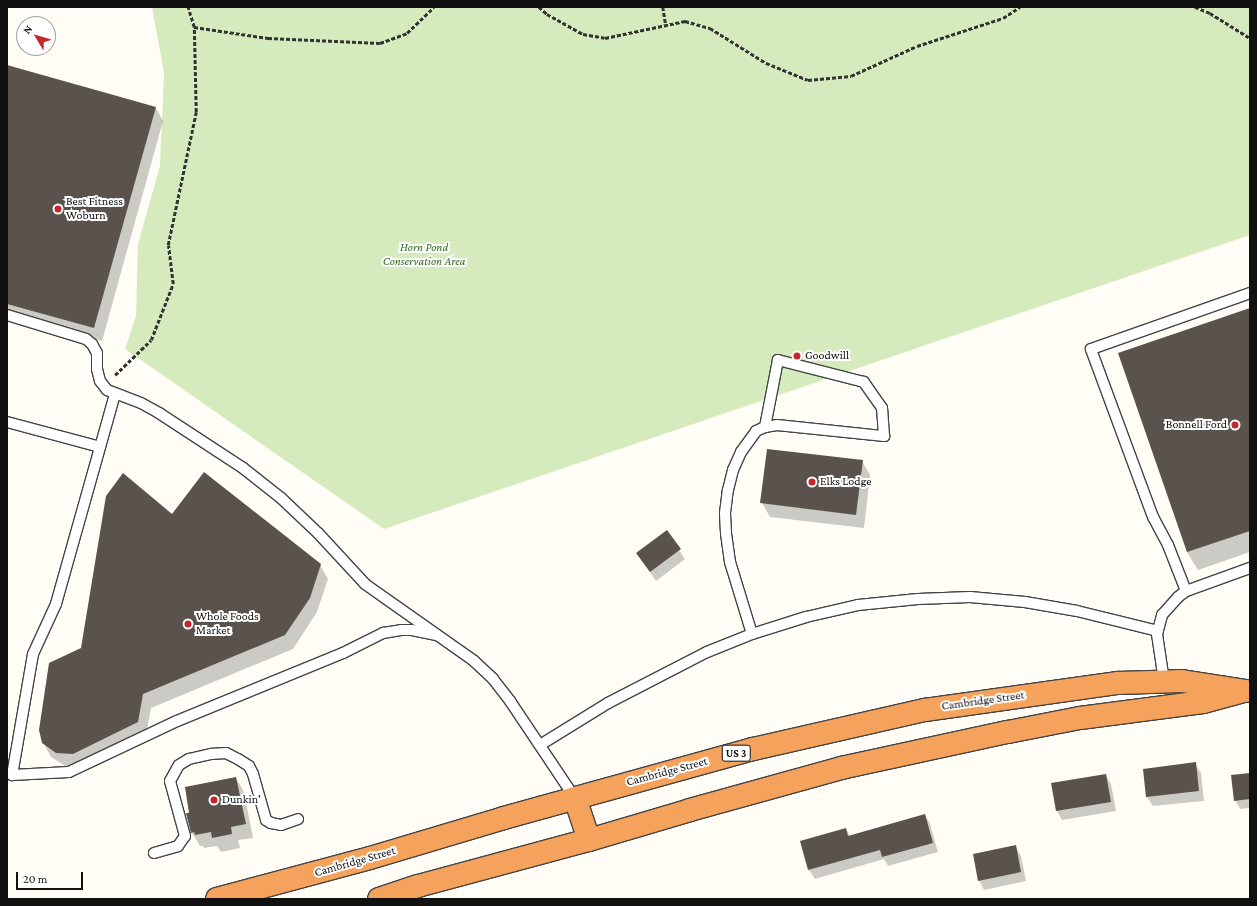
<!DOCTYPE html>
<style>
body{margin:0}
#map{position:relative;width:1257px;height:906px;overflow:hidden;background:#fffdf5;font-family:"Crimson Pro",serif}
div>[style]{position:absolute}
.green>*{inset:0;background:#d5ebbd}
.shadow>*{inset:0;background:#0003}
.building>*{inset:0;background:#5a524d}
.path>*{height:2.5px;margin-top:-1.25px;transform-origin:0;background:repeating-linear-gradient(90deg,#333 0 4px,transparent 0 6px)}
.roads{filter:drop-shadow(1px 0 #444) drop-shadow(-1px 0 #444) drop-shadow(0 1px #444) drop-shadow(0 -1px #444)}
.lane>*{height:10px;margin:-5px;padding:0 5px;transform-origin:5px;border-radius:5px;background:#fff}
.highway>*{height:22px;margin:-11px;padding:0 11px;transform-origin:11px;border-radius:11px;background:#f5a25d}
.dots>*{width:11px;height:11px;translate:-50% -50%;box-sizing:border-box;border:2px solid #fff;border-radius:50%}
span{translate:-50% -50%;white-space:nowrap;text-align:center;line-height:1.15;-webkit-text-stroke:4px #fff;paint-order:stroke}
.shield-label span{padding:1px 3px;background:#fff;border:1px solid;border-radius:3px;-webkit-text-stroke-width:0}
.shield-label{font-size:11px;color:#111;font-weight:700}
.poi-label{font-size:12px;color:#111}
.left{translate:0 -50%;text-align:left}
.right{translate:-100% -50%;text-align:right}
.park-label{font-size:12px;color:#2f6b1f;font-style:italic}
.street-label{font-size:12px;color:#111}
.frame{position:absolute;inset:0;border:8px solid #111;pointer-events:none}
.north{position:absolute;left:16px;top:16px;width:40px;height:40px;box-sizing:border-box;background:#fff;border:1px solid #a0a0a0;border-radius:50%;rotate:308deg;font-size:11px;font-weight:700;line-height:16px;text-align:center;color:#111}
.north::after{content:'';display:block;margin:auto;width:14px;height:18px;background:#c4262e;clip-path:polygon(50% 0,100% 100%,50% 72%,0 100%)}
.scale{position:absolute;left:16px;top:872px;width:67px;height:18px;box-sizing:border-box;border:2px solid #111;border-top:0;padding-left:5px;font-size:12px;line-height:14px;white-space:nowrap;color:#111;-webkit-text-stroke:3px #fff;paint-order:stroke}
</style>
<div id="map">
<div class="green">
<i style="clip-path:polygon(152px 7px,1250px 7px,1250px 235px,384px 529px,125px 349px,136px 316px,138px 244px,160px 166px,164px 73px)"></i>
</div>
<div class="shadow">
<i style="clip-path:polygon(7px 66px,156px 108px,163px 121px,102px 341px,7px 315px)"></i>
<i style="clip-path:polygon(1250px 309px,1250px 552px,1198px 570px,1187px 552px,1119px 353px)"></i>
<i style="clip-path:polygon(768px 450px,862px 461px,870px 475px,864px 528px,770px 517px,762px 503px)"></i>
<i style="clip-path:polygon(172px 515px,320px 565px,328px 579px,317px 612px,293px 649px,151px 708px,146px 735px,81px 768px,65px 766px,51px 757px,43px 742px,82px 649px)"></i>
<i style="clip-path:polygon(667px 532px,685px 559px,656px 581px,637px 553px)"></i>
<i style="clip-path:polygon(1195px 764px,1201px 773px,1204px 801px,1153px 806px,1147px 797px,1144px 770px)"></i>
<i style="clip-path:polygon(1250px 774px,1250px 808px,1240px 809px,1235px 800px)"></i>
<i style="clip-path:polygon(1106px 775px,1111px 784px,1116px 811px,1062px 820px,1057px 811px,1053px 784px)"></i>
<i style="clip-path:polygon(236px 778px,244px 792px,253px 838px,238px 840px,240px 848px,221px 852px,217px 846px,204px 848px,203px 846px,200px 846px,192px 833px,191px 813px)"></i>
<i style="clip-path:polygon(925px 815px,930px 824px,938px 852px,888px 866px,884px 859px,815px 879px,809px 870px,846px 829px,850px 836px)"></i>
<i style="clip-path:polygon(1015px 846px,1021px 856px,1026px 881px,984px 890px,979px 880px)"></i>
</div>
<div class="building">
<i style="clip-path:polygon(7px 65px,156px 107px,94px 328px,7px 304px)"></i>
<i style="clip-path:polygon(1250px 308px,1250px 531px,1187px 552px,1118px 353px)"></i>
<i style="clip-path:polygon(767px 449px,863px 460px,856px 515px,760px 503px)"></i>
<i style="clip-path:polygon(204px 472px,321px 564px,310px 598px,285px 635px,143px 694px,138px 722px,73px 754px,56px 753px,42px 743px,39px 730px,49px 663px,81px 648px,106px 496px,123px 473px,172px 514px)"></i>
<i style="clip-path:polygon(667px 530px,681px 549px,650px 572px,636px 553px)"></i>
<i style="clip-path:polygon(1196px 762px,1199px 791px,1146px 797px,1143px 769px)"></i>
<i style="clip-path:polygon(1250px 773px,1250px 799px,1234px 801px,1231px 775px)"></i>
<i style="clip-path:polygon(1106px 774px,1111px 802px,1056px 811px,1051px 783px)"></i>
<i style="clip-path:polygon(236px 777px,246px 824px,231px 827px,232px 834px,212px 838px,211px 832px,195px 835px,194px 832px,191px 833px,186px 813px,189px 813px,185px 787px)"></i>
<i style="clip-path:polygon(925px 814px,933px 843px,882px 857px,880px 850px,808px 870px,800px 841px,846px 828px,848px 836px)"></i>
<i style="clip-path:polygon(1016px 845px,1021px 872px,978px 881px,973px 854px)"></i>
</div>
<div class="path">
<i style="left:539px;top:7px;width:11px;rotate:41deg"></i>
<i style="left:547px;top:14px;width:41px;rotate:29.1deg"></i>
<i style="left:583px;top:34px;width:22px;rotate:10deg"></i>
<i style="left:605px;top:38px;width:82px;rotate:-12deg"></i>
<i style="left:685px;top:21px;width:26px;rotate:16deg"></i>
<i style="left:710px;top:28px;width:66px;rotate:32deg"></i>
<i style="left:766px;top:63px;width:45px;rotate:22deg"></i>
<i style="left:808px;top:80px;width:43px;rotate:-5.3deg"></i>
<i style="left:851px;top:76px;width:72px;rotate:-24.4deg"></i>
<i style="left:917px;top:46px;width:90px;rotate:-18deg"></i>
<i style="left:1003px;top:18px;width:20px;rotate:-33deg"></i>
<i style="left:663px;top:7px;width:18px;rotate:81deg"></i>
<i style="left:1195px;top:7px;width:16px;rotate:22deg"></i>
<i style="left:1210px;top:13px;width:47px;rotate:32deg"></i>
<i style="left:194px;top:27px;width:75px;rotate:8.5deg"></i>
<i style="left:268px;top:38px;width:112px;rotate:2.6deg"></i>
<i style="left:380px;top:43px;width:29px;rotate:-20deg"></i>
<i style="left:407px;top:33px;width:37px;rotate:-44deg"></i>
<i style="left:115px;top:375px;width:50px;rotate:-44.2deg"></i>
<i style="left:151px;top:340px;width:60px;rotate:-68.6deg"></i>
<i style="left:173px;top:284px;width:39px;rotate:-97deg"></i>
<i style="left:168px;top:245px;width:136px;rotate:-78.1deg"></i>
<i style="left:196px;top:112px;width:85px;rotate:-91.3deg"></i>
<i style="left:194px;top:27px;width:21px;rotate:-107deg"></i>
</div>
<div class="roads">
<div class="lane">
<i style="left:7px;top:315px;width:83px;rotate:16.9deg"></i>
<i style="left:86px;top:339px;width:8px;rotate:40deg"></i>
<i style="left:92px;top:344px;width:10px;rotate:61deg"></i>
<i style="left:97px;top:353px;width:16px;rotate:90deg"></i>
<i style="left:97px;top:369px;width:12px;rotate:76deg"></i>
<i style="left:100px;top:381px;width:11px;rotate:52deg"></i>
<i style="left:107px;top:390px;width:36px;rotate:21deg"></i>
<i style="left:141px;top:403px;width:21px;rotate:29deg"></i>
<i style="left:159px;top:413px;width:100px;rotate:33.2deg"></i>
<i style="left:243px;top:468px;width:48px;rotate:38.3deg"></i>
<i style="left:281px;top:498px;width:51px;rotate:43.4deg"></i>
<i style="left:318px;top:533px;width:69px;rotate:47.3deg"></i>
<i style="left:365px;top:584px;width:133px;rotate:35.2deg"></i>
<i style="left:474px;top:661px;width:26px;rotate:43deg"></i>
<i style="left:493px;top:679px;width:28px;rotate:52deg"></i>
<i style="left:510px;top:701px;width:117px;rotate:56.2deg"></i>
<i style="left:115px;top:394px;width:218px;rotate:105.7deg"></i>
<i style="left:56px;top:604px;width:55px;rotate:114.7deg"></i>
<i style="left:33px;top:654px;width:123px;rotate:99.8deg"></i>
<i style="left:12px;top:775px;width:57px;rotate:-3deg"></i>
<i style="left:69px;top:772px;width:119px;rotate:-25.3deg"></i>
<i style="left:177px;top:721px;width:179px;rotate:-22.3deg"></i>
<i style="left:343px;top:653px;width:45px;rotate:-26.6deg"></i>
<i style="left:383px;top:633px;width:18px;rotate:-9deg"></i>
<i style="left:401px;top:630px;width:11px"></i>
<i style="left:412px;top:630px;width:25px;rotate:12deg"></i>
<i style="left:7px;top:422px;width:96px;rotate:15deg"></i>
<i style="left:1186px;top:591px;width:49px;rotate:-111.4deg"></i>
<i style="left:1168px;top:545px;width:32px;rotate:-118deg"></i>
<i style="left:1153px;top:517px;width:179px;rotate:-110.3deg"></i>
<i style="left:1091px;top:349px;width:169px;rotate:-19.4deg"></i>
<i style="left:752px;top:634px;width:75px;rotate:-107deg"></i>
<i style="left:730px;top:562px;width:29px;rotate:-98deg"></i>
<i style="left:726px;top:533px;width:20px;rotate:-93deg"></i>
<i style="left:725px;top:513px;width:23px;rotate:-83deg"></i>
<i style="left:728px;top:490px;width:21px;rotate:-76deg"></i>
<i style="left:733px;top:470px;width:20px;rotate:-66deg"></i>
<i style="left:741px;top:452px;width:26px;rotate:-54deg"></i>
<i style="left:756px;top:431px;width:10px;rotate:-24deg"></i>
<i style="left:765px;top:427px;width:12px;rotate:-9deg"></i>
<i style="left:777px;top:425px;width:108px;rotate:5.9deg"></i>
<i style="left:884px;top:436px;width:28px;rotate:-94deg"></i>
<i style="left:882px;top:408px;width:32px;rotate:-125deg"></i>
<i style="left:864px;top:382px;width:89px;rotate:-165.7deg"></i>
<i style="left:778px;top:360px;width:68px;rotate:101deg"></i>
<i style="left:1164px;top:681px;width:48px;rotate:-98.5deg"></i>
<i style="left:1157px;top:634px;width:20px;rotate:-75deg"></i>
<i style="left:1162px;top:615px;width:24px;rotate:-48deg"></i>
<i style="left:1178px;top:597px;width:10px;rotate:-37deg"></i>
<i style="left:1186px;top:591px;width:68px;rotate:-19.8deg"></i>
<i style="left:540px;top:745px;width:80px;rotate:-31.7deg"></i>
<i style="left:608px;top:703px;width:111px;rotate:-27.3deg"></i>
<i style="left:707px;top:652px;width:48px;rotate:-21.8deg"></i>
<i style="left:752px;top:634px;width:57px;rotate:-17.5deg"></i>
<i style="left:806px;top:617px;width:53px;rotate:-13deg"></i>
<i style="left:858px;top:605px;width:60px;rotate:-5.7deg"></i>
<i style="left:918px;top:599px;width:52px;rotate:-2.2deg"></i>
<i style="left:970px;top:597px;width:55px;rotate:5.2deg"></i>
<i style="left:1025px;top:602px;width:53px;rotate:9.8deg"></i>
<i style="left:1077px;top:611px;width:83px;rotate:13.9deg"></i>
<i style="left:154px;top:853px;width:25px;rotate:-16deg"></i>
<i style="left:178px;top:846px;width:12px;rotate:-55deg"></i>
<i style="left:185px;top:836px;width:57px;rotate:-105.3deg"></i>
<i style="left:170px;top:781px;width:18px;rotate:-61deg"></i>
<i style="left:179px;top:765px;width:12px;rotate:-31deg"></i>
<i style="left:189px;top:759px;width:23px;rotate:-13deg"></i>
<i style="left:211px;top:754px;width:15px;rotate:-4deg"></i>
<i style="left:226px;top:753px;width:13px;rotate:27deg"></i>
<i style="left:238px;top:759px;width:13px;rotate:32deg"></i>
<i style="left:249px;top:766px;width:9px;rotate:63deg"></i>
<i style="left:253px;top:774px;width:48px;rotate:74.2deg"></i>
<i style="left:266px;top:820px;width:6px;rotate:31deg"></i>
<i style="left:271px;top:823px;width:10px;rotate:11deg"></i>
<i style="left:281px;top:825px;width:18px;rotate:-19deg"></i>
</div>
<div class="highway">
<i style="left:575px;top:798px;width:44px;rotate:71.6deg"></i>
<i style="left:217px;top:899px;width:158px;rotate:-15deg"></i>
<i style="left:370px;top:858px;width:140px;rotate:-16.6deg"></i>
<i style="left:504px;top:818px;width:258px;rotate:-15.5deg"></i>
<i style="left:753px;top:749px;width:176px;rotate:-12.8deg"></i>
<i style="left:925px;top:710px;width:195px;rotate:-8deg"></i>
<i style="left:1118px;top:683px;width:64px;rotate:-1.8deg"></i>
<i style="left:1182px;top:681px;width:65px;rotate:8.9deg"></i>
<i style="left:379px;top:899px;width:41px;rotate:-18.4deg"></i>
<i style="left:418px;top:886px;width:177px;rotate:-15.1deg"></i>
<i style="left:589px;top:840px;width:105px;rotate:-16.5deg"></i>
<i style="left:690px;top:810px;width:157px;rotate:-15.5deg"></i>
<i style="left:841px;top:768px;width:171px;rotate:-12.2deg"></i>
<i style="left:1008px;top:732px;width:73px;rotate:-11deg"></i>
<i style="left:1080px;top:718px;width:124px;rotate:-7.4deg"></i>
<i style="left:1203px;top:702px;width:39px;rotate:-15deg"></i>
</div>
</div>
<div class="dots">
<i style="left:58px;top:209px;background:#c4262e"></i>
<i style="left:797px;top:356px;background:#c4262e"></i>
<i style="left:1235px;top:425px;background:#c4262e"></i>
<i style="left:812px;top:482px;background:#c4262e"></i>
<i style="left:188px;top:624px;background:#c4262e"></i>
<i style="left:214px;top:800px;background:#c4262e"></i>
</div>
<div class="shield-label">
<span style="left:736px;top:753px">US 3</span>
</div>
<div class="poi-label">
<span class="left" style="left:66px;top:209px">Best Fitness<br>Woburn</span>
<span class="left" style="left:805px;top:356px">Goodwill</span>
<span class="right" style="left:1227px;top:425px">Bonnell Ford</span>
<span class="left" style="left:820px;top:482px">Elks Lodge</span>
<span class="left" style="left:196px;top:624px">Whole Foods<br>Market</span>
<span class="left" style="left:222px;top:800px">Dunkin'</span>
</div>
<div class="park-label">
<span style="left:424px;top:255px">Horn Pond<br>Conservation Area</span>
</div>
<div class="street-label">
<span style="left:983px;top:701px;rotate:-8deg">Cambridge Street</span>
<span style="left:667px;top:772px;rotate:-15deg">Cambridge Street</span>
<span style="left:355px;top:862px;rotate:-16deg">Cambridge Street</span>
</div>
<div class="frame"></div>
<div class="north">N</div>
<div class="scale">20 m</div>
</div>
